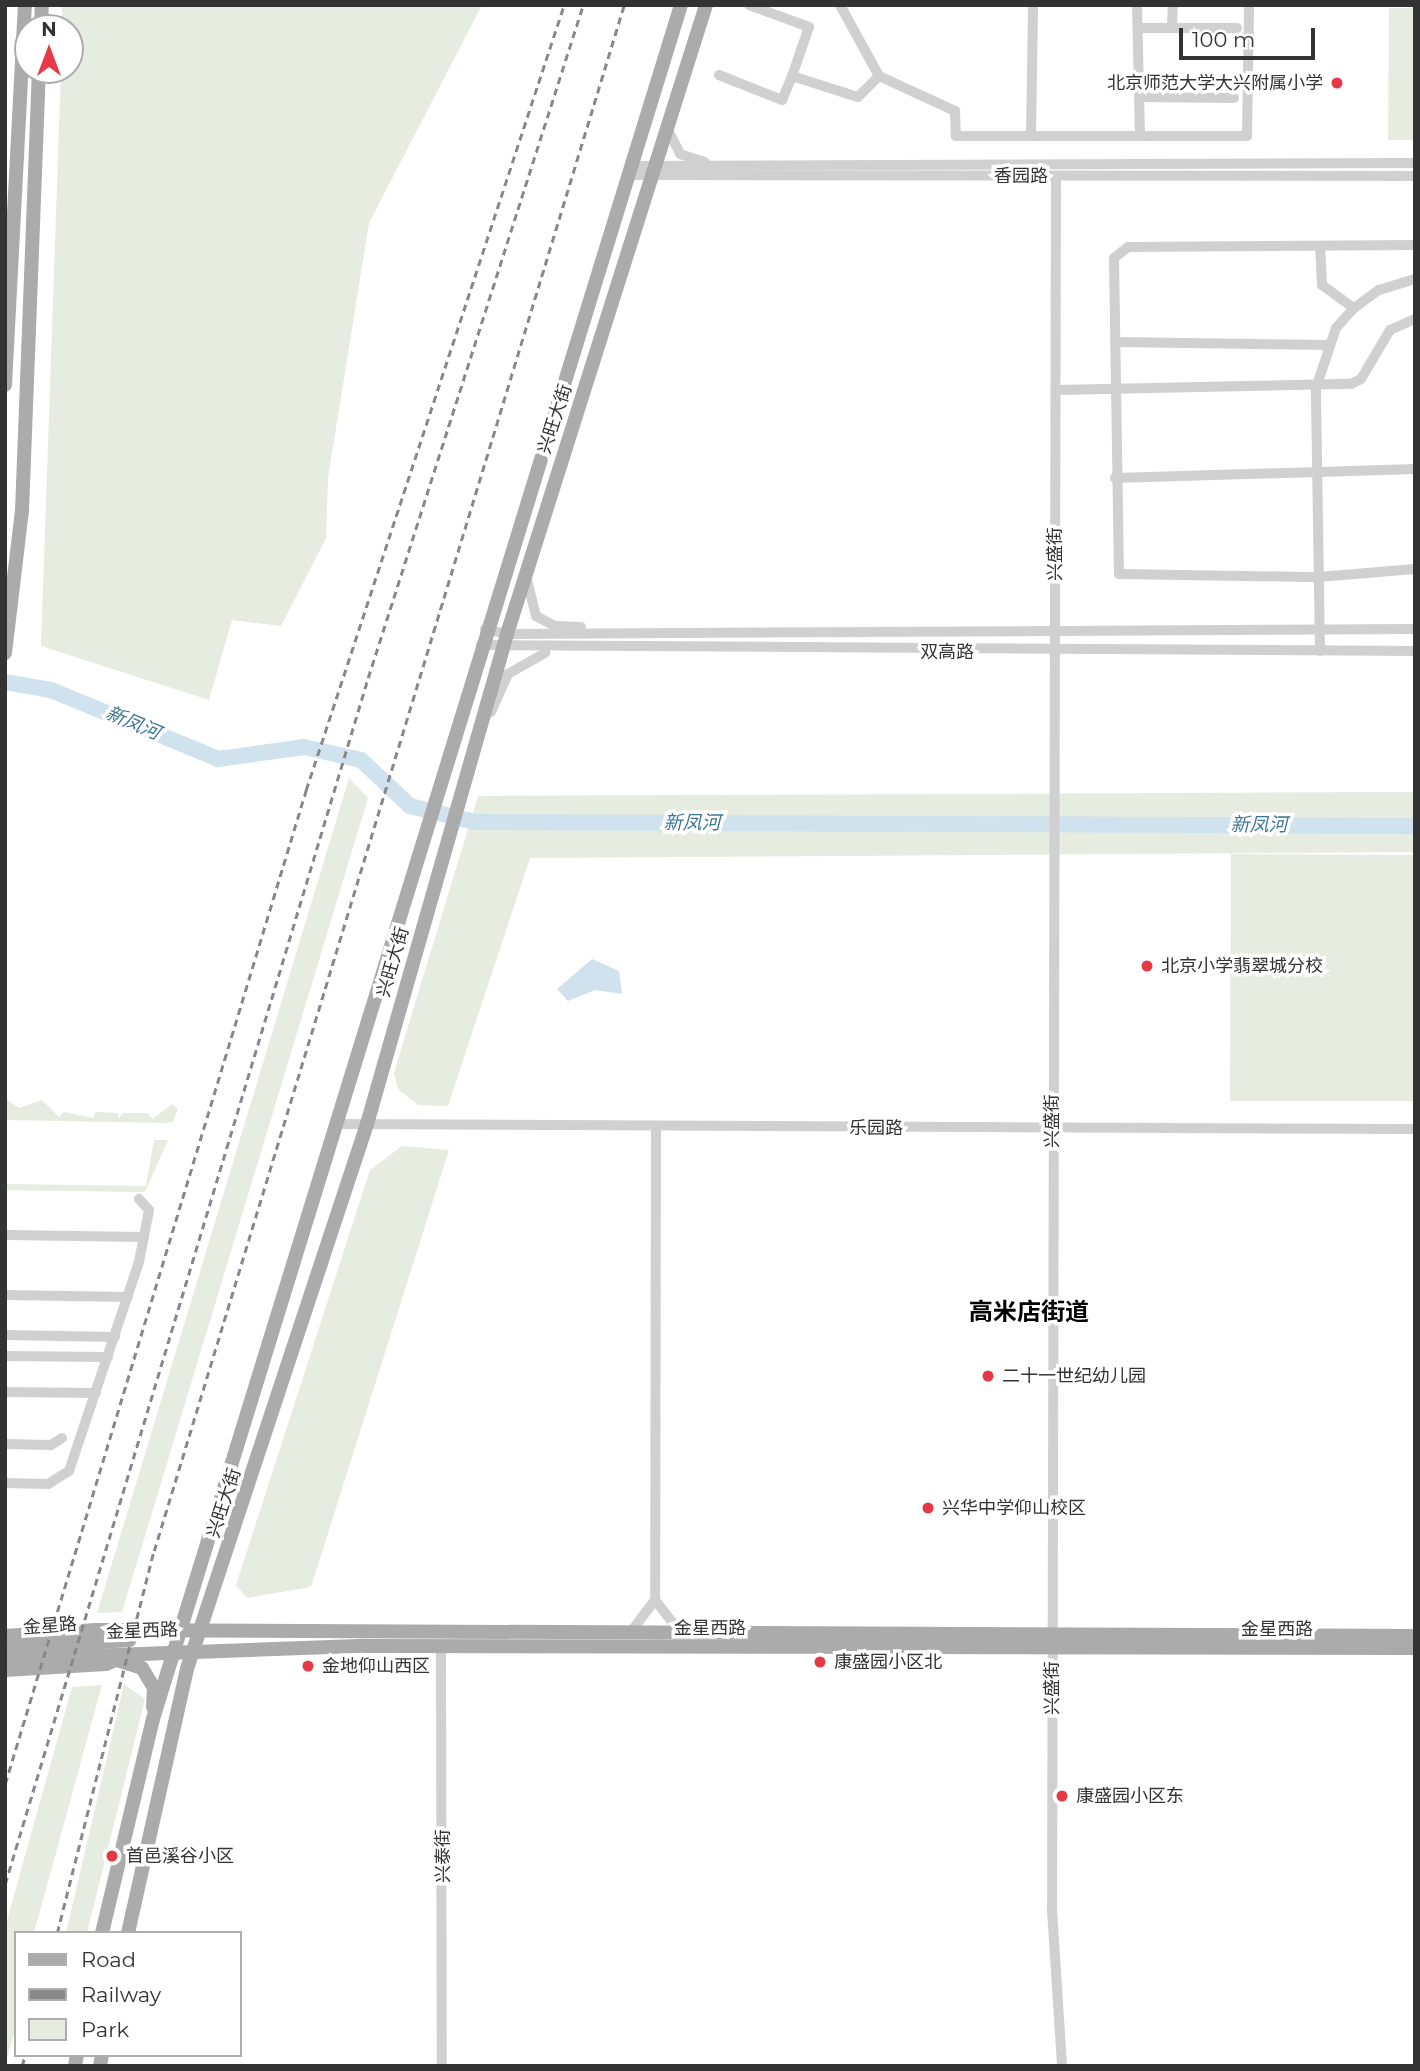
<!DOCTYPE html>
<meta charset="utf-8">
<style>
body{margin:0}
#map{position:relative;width:1420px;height:2071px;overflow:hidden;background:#fff;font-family:Montserrat,"Noto Sans SC",sans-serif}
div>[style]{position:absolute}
.green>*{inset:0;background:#e6ecdf}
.water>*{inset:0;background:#cfe2ee}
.river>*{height:16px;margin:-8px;padding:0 8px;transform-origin:8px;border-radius:8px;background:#cfe2ee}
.minor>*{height:10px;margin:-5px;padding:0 5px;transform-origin:5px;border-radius:5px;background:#d0d0d0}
.major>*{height:14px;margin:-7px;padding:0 7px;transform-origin:7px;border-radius:7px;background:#ababab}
.rail>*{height:2.5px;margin-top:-1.25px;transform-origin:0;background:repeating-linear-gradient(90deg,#888 0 7px,transparent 0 12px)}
.dots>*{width:19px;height:19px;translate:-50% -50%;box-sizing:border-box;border:4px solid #fff;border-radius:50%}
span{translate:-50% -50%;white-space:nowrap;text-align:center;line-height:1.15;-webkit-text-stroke:7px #fff;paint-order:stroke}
.poi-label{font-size:18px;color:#333}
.right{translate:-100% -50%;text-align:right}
.left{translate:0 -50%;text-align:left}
.street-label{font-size:18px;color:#333}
.water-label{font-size:19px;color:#3f7597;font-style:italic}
.district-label{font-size:24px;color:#000;font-weight:700}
.frame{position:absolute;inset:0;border:7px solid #333;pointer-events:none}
.legend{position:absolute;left:14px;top:1931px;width:228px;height:126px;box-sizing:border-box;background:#fff;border:2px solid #adadad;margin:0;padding:9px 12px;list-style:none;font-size:21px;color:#333}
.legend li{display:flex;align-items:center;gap:14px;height:35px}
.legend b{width:35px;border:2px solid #adadad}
.north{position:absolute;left:14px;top:14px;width:70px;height:70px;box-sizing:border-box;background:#fff;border:2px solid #adadad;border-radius:50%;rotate:0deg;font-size:19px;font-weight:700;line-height:28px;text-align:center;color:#333}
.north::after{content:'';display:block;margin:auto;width:24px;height:32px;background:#e63946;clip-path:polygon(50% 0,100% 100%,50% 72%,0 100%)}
.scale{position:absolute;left:1179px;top:28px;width:136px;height:32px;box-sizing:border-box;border:4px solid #333;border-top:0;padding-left:9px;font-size:21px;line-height:24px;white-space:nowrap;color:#333;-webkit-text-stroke:5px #fff;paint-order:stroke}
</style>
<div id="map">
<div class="green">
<i style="clip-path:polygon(62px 5px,482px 5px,369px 223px,328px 478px,326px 538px,281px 626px,232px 620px,209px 700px,41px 646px,61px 70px,70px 70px,70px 28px,62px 28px)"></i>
<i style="clip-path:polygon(1389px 8px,1415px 8px,1415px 140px,1388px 140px)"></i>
<i style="clip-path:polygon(349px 778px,368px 798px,122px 1612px,97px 1613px)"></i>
<i style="clip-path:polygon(1415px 792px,1415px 852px,530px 858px,448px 1106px,418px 1105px,398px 1089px,394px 1073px,478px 796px)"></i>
<i style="clip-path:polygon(1231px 854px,1415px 855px,1415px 1101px,1230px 1101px)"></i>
<i style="clip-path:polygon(5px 1098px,19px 1108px,42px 1100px,59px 1117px,64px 1112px,94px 1118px,95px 1112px,118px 1113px,118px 1119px,123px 1113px,147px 1113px,153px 1119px,172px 1104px,178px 1109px,173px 1122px,165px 1123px,5px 1120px)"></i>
<i style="clip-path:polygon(154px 1140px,168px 1140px,145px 1192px,5px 1190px,5px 1184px,146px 1186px)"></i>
<i style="clip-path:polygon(402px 1146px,449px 1150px,311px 1587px,247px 1598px,236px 1585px,370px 1170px)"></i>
<i style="clip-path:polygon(124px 1684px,145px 1699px,87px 1933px,66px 1933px)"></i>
<i style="clip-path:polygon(102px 1685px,34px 1933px,16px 1933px,16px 2026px,5px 2066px,6px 1924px,72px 1687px)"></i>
</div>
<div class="water">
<i style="clip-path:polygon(592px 959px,619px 971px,622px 994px,595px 990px,568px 1001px,557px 989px)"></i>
</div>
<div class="river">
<i style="left:5px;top:682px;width:47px;rotate:9.9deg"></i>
<i style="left:51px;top:690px;width:181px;rotate:22.4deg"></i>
<i style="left:218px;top:759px;width:87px;rotate:-7.9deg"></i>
<i style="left:304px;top:747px;width:58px;rotate:12.8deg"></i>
<i style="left:361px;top:760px;width:67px;rotate:43.2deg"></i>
<i style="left:410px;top:806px;width:67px;rotate:13.8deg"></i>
<i style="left:475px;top:822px;width:940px;rotate:0.24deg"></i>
</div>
<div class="minor">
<i style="left:749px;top:5px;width:64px;rotate:20.1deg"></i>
<i style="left:809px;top:27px;width:52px;rotate:109.1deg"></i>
<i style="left:840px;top:5px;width:81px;rotate:61.2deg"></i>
<i style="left:879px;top:76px;width:84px;rotate:24.7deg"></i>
<i style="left:955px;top:111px;width:25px;rotate:88deg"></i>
<i style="left:956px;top:136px;width:291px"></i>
<i style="left:1247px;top:136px;width:131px;rotate:-89.1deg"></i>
<i style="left:1137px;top:5px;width:131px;rotate:88.7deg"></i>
<i style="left:1140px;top:28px;width:97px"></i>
<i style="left:1172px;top:28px;width:23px;rotate:-88deg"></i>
<i style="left:719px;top:75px;width:68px;rotate:21.6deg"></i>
<i style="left:782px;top:100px;width:26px;rotate:-67deg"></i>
<i style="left:792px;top:76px;width:69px;rotate:17.7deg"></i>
<i style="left:858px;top:97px;width:30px;rotate:-45deg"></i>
<i style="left:1140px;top:97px;width:94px;rotate:0.6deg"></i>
<i style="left:668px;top:130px;width:27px;rotate:63deg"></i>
<i style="left:680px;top:154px;width:26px;rotate:18deg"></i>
<i style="left:1031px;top:136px;width:131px;rotate:-89.1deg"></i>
<i style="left:631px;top:166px;width:784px;rotate:-0.22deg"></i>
<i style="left:628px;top:175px;width:787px;rotate:0.07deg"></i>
<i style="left:1056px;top:176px;width:1734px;rotate:90.13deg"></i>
<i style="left:1052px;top:1910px;width:156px;rotate:86.3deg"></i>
<i style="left:1415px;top:245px;width:287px;rotate:179.6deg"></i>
<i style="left:1128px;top:247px;width:18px;rotate:142deg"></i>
<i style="left:1114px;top:258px;width:316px;rotate:89.1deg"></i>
<i style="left:1119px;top:574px;width:200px;rotate:0.9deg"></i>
<i style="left:1319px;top:577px;width:96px;rotate:-4.8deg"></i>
<i style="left:1320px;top:246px;width:39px;rotate:87deg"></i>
<i style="left:1322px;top:285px;width:39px;rotate:36deg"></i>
<i style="left:1115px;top:342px;width:214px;rotate:0.8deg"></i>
<i style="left:1056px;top:390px;width:295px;rotate:-1.2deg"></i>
<i style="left:1351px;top:384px;width:11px;rotate:-27deg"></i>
<i style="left:1361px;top:379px;width:57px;rotate:-59.4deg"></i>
<i style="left:1390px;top:330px;width:27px;rotate:-24deg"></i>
<i style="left:1115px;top:478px;width:300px;rotate:-1.7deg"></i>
<i style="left:527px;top:580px;width:37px;rotate:76deg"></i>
<i style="left:536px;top:616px;width:21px;rotate:28deg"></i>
<i style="left:555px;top:626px;width:26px;rotate:2deg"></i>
<i style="left:485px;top:629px;width:23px;rotate:13deg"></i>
<i style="left:507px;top:634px;width:908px;rotate:-0.32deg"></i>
<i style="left:481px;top:645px;width:934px;rotate:0.37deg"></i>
<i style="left:1320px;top:651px;width:263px;rotate:-90.9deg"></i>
<i style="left:1316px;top:388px;width:63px;rotate:-71.6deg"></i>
<i style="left:1336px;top:328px;width:27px;rotate:-48deg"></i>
<i style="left:1354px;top:308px;width:31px;rotate:-36deg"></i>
<i style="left:1379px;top:290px;width:38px;rotate:-17deg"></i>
<i style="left:491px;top:712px;width:42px;rotate:-65.9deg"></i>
<i style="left:508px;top:674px;width:43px;rotate:-29.6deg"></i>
<i style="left:337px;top:1124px;width:1078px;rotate:0.27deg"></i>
<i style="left:656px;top:1126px;width:474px;rotate:90.1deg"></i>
<i style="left:655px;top:1600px;width:41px;rotate:52deg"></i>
<i style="left:5px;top:1235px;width:139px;rotate:0.8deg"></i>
<i style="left:5px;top:1295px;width:123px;rotate:0.9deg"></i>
<i style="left:5px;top:1335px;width:110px;rotate:1deg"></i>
<i style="left:5px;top:1356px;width:103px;rotate:0.6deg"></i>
<i style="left:5px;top:1392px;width:91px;rotate:0.6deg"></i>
<i style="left:5px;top:1444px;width:46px;rotate:1.2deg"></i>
<i style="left:51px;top:1445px;width:13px;rotate:-32deg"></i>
<i style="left:5px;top:1483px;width:43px;rotate:1.3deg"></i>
<i style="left:48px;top:1484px;width:25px;rotate:-32deg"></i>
<i style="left:69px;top:1471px;width:220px;rotate:-71.5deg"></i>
<i style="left:139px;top:1262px;width:53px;rotate:-79.1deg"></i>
<i style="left:149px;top:1210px;width:15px;rotate:-132deg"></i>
<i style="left:630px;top:1633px;width:41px;rotate:-52.9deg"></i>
<i style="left:441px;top:1647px;width:419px;rotate:89.9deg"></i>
</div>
<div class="major">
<i style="left:41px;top:28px;width:23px;rotate:-88deg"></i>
<i style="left:5px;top:385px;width:381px;rotate:-87deg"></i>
<i style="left:5px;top:653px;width:143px;rotate:-83.2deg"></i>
<i style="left:22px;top:511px;width:441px;rotate:-87.8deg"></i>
<i style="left:5px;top:1636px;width:91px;rotate:-3.8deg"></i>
<i style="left:96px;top:1630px;width:1319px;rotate:0.26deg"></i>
<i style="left:5px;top:1648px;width:125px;rotate:-3.7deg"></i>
<i style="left:111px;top:1658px;width:33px;rotate:18deg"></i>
<i style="left:142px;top:1668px;width:23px;rotate:59deg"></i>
<i style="left:154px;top:1688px;width:19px;rotate:93deg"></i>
<i style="left:5px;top:1659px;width:361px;rotate:-2.1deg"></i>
<i style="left:366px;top:1646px;width:1049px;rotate:0.11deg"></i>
<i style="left:5px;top:1670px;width:101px;rotate:-3.4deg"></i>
<i style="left:106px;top:1664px;width:24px;rotate:-22deg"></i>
<i style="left:102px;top:1933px;width:220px;rotate:-76.6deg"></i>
<i style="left:153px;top:1719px;width:1793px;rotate:-72.88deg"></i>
<i style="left:128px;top:1933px;width:271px;rotate:-77.4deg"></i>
<i style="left:187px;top:1669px;width:574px;rotate:-71.72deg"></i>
<i style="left:367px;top:1124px;width:510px;rotate:-74.05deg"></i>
<i style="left:507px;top:634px;width:660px;rotate:-72.44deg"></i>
<i style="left:75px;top:2066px;width:11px;rotate:-80deg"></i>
<i style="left:100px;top:2066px;width:11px;rotate:-80deg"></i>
</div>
<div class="rail">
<i style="left:5px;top:1784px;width:1039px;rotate:-73.15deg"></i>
<i style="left:306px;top:790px;width:826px;rotate:-71.81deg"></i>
<i style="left:5px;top:1884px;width:1259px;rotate:-73.25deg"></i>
<i style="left:368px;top:678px;width:707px;rotate:-72.28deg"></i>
<i style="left:57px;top:1933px;width:394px;rotate:-75.8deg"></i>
<i style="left:154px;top:1551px;width:1616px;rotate:-73.09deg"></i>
<i style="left:22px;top:2066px;width:11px;rotate:-75deg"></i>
</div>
<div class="dots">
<i style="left:1337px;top:83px;background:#e63946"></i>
<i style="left:1147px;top:966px;background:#e63946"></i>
<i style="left:988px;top:1376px;background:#e63946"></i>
<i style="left:928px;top:1508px;background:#e63946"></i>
<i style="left:820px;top:1662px;background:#e63946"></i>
<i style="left:308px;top:1666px;background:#e63946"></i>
<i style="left:1062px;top:1796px;background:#e63946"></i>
<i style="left:112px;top:1856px;background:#e63946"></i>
</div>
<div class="poi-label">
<span class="right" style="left:1323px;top:83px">北京师范大学大兴附属小学</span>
<span class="left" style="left:1161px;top:966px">北京小学翡翠城分校</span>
<span class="left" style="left:1002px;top:1376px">二十一世纪幼儿园</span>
<span class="left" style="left:942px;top:1508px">兴华中学仰山校区</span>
<span class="left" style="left:834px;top:1662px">康盛园小区北</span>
<span class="left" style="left:322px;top:1666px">金地仰山西区</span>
<span class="left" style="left:1076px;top:1796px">康盛园小区东</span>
<span class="left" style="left:126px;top:1856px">首邑溪谷小区</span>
</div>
<div class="street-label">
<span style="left:1021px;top:176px">香园路</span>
<span style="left:555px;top:419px;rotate:-72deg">兴旺大街</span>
<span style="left:1055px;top:554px;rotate:-90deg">兴盛街</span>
<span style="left:947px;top:652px">双高路</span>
<span style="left:393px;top:962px;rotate:-74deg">兴旺大街</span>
<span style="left:1052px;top:1121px;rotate:-90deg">兴盛街</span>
<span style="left:876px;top:1128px">乐园路</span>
<span style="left:224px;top:1503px;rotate:-72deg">兴旺大街</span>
<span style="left:50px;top:1626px;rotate:-4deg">金星路</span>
<span style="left:710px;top:1628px">金星西路</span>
<span style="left:1277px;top:1629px">金星西路</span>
<span style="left:142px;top:1631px;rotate:-2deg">金星西路</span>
<span style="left:1052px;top:1688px;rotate:-90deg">兴盛街</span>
<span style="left:443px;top:1856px;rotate:-90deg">兴泰街</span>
</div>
<div class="water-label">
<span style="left:133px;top:723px;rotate:23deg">新凤河</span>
<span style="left:692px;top:823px">新凤河</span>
<span style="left:1259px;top:825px">新凤河</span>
</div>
<div class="district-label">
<span style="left:1029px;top:1312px">高米店街道</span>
</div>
<div class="frame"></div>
<ul class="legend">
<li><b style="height:9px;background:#ababab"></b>Road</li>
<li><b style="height:9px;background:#888"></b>Railway</li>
<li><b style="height:19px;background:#e6ecdf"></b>Park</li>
</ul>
<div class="north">N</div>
<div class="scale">100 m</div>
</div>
